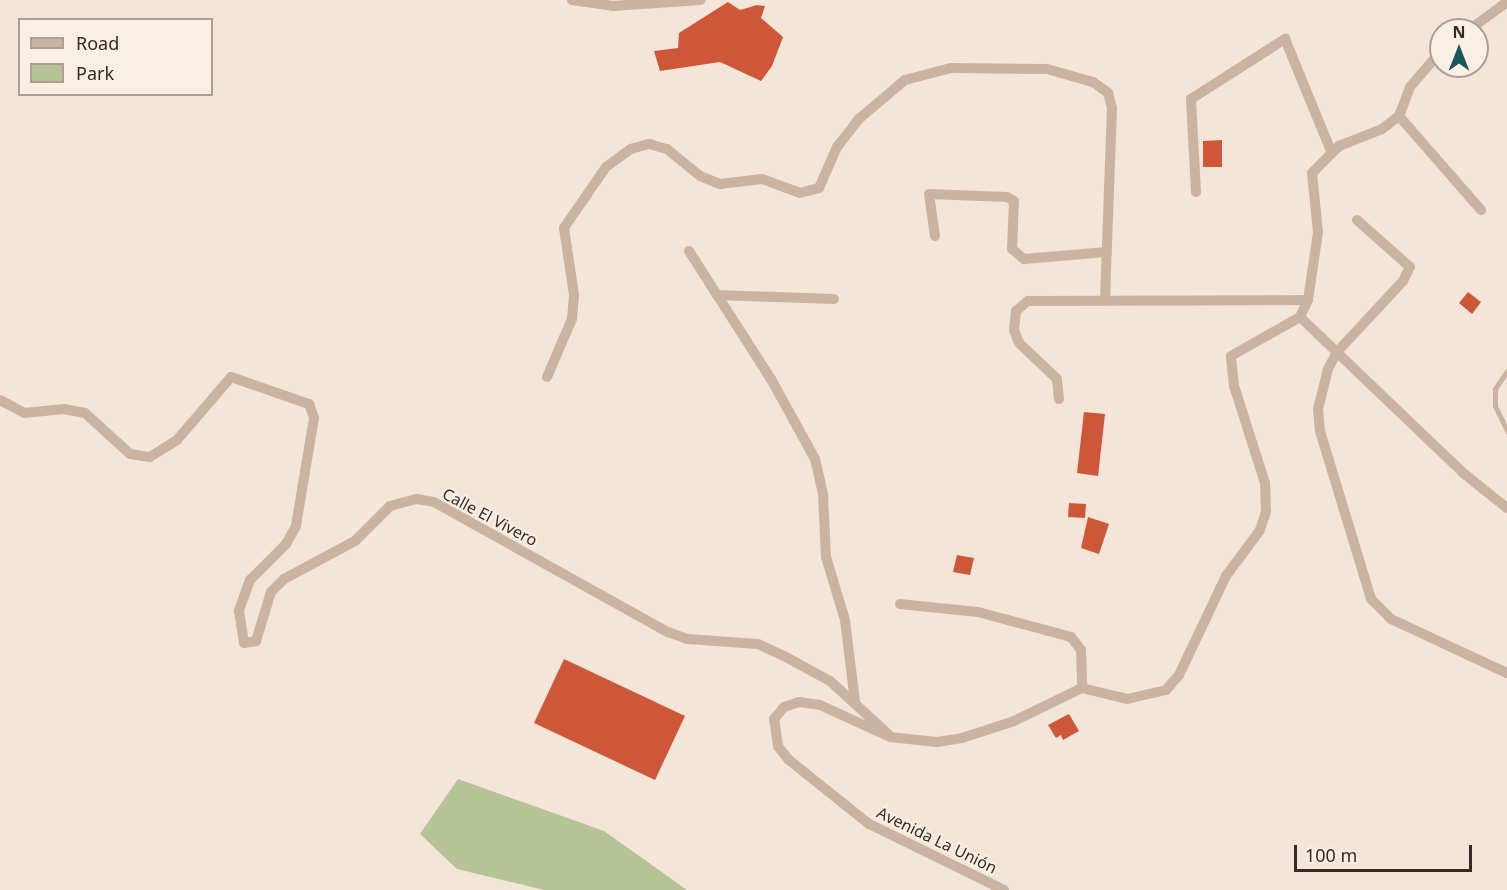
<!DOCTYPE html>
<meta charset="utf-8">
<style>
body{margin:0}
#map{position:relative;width:1507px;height:890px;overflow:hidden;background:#f3e5d7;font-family:"Noto Sans",sans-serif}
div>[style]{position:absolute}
.green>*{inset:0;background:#b5c396}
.building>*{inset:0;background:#cf5739}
.lane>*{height:5px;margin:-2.5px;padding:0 2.5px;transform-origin:2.5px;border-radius:2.5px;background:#cbb3a2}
.street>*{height:10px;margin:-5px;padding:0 5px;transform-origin:5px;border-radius:5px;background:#cbb3a2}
span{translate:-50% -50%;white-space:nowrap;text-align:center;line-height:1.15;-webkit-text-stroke:4.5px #faefe3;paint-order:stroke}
.street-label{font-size:16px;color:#352a25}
.legend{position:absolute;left:18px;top:18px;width:195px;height:78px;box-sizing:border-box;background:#faefe3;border:2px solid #aba097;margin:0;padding:8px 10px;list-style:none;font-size:18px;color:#352a25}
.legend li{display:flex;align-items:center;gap:12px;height:30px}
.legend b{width:30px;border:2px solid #aba097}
.north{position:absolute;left:1429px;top:18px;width:60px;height:60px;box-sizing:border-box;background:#faefe3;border:2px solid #aba097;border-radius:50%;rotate:0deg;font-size:16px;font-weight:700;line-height:24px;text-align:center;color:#352a25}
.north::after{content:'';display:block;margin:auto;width:21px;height:27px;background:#18585a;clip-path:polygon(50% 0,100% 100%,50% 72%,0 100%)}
.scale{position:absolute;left:1294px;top:845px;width:178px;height:27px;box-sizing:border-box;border:3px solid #352a25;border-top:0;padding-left:8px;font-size:18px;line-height:21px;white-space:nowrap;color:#352a25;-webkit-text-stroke:4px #faefe3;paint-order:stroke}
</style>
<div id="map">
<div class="green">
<i style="clip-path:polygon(458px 779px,604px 831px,687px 890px,544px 890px,457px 869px,420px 834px)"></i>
</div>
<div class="building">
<i style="clip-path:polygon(728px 2px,740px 10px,757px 5px,765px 6px,761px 18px,783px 37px,772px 66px,761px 81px,720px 62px,660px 71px,654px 51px,678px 48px,679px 33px)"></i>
<i style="clip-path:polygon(1222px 140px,1222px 167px,1203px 167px,1203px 141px)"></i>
<i style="clip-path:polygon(1468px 292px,1481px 302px,1472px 314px,1459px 303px)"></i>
<i style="clip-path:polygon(1084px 412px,1105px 414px,1098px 476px,1077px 473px)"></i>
<i style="clip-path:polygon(1069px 503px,1086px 504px,1085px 518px,1068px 517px)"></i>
<i style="clip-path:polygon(1088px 517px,1109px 524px,1099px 554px,1081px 548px)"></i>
<i style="clip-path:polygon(957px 555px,974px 558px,970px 575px,953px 572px)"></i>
<i style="clip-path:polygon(564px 659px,685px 716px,655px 780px,534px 723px)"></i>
<i style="clip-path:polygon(1069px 714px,1079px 731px,1063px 740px,1061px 735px,1056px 738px,1048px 725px)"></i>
</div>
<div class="lane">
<i style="left:1507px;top:371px;width:22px;rotate:124deg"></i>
<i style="left:1495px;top:389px;width:17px;rotate:90deg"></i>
<i style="left:1495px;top:406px;width:28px;rotate:64deg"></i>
</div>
<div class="street">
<i style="left:572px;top:0;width:41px;rotate:8.3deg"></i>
<i style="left:613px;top:6px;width:88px;rotate:-3.9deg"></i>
<i style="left:1469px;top:30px;width:47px;rotate:-36.4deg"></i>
<i style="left:1399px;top:116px;width:125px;rotate:48.9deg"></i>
<i style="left:1196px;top:192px;width:93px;rotate:-93.1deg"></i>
<i style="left:1191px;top:99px;width:112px;rotate:-32.6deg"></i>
<i style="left:1285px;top:39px;width:121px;rotate:67.7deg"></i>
<i style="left:1357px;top:220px;width:71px;rotate:41.6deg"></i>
<i style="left:1410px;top:267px;width:16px;rotate:117deg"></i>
<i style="left:1403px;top:281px;width:97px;rotate:132.9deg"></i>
<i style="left:1337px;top:352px;width:19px;rotate:118deg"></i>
<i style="left:1328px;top:369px;width:41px;rotate:104deg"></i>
<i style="left:1318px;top:409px;width:22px;rotate:85deg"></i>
<i style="left:1320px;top:431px;width:176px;rotate:73.1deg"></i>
<i style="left:1371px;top:599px;width:28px;rotate:45deg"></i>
<i style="left:1391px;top:619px;width:128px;rotate:25deg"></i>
<i style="left:935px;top:236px;width:42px;rotate:-98.1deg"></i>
<i style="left:929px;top:194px;width:78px;rotate:2.2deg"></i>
<i style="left:1007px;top:197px;width:8px;rotate:30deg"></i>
<i style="left:1014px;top:201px;width:48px;rotate:92.4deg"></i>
<i style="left:1012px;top:249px;width:16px;rotate:40deg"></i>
<i style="left:1024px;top:259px;width:83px;rotate:-4.8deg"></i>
<i style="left:689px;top:251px;width:152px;rotate:57.4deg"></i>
<i style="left:771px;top:379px;width:91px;rotate:61.2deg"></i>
<i style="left:815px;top:459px;width:37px;rotate:77deg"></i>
<i style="left:823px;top:495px;width:62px;rotate:87.2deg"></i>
<i style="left:826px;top:557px;width:66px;rotate:73.2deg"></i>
<i style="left:845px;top:620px;width:82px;rotate:83deg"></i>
<i style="left:717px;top:295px;width:117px;rotate:2deg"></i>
<i style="left:1300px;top:317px;width:224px;rotate:43.7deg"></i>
<i style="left:1462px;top:472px;width:58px;rotate:38.7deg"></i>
<i style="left:547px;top:377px;width:63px;rotate:-66.7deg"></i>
<i style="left:572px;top:319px;width:24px;rotate:-85deg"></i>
<i style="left:574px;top:295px;width:68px;rotate:-98.5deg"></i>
<i style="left:564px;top:228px;width:74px;rotate:-55.5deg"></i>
<i style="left:606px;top:167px;width:31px;rotate:-36deg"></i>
<i style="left:631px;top:149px;width:19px;rotate:-16deg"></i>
<i style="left:649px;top:144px;width:19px;rotate:16deg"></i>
<i style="left:667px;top:149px;width:43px;rotate:39.3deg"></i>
<i style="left:700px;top:176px;width:22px;rotate:22deg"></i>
<i style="left:720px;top:184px;width:42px;rotate:-6.8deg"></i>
<i style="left:762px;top:179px;width:40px;rotate:20.2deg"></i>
<i style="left:800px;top:193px;width:20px;rotate:-15deg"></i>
<i style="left:819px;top:188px;width:45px;rotate:-66.3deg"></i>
<i style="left:837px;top:147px;width:37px;rotate:-52deg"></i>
<i style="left:860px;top:118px;width:59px;rotate:-40.2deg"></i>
<i style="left:905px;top:80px;width:48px;rotate:-14.6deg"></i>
<i style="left:951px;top:68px;width:96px;rotate:0.6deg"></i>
<i style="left:1047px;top:69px;width:48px;rotate:15.8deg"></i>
<i style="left:1093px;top:82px;width:19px;rotate:36deg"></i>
<i style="left:1108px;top:93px;width:16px;rotate:75deg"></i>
<i style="left:1112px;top:108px;width:192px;rotate:92.1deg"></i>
<i style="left:1059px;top:399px;width:20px;rotate:-96deg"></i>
<i style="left:1057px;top:379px;width:52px;rotate:-136.5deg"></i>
<i style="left:1019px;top:343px;width:14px;rotate:-111deg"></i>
<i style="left:1014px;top:330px;width:19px;rotate:-84deg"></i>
<i style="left:1016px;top:311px;width:16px;rotate:-40deg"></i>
<i style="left:1028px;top:301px;width:280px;rotate:-0.2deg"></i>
<i style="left:0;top:400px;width:27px;rotate:28deg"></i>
<i style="left:24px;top:413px;width:40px;rotate:-5.7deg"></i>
<i style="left:64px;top:409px;width:21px;rotate:11deg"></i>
<i style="left:85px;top:413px;width:61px;rotate:42.3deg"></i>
<i style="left:130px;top:454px;width:20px;rotate:9deg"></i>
<i style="left:150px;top:457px;width:32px;rotate:-32deg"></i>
<i style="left:177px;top:440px;width:83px;rotate:-49.4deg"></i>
<i style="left:231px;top:377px;width:83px;rotate:19.1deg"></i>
<i style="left:309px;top:404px;width:15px;rotate:70deg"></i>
<i style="left:314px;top:418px;width:109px;rotate:99.5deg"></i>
<i style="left:296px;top:526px;width:21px;rotate:119deg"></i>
<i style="left:286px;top:544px;width:51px;rotate:135deg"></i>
<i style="left:250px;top:580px;width:33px;rotate:110deg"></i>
<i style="left:239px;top:611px;width:32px;rotate:81deg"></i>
<i style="left:244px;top:643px;width:12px;rotate:-9deg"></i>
<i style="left:256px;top:641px;width:51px;rotate:-73deg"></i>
<i style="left:271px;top:592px;width:18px;rotate:-45deg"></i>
<i style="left:284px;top:579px;width:81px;rotate:-28.2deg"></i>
<i style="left:355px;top:541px;width:49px;rotate:-45deg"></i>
<i style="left:390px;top:506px;width:27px;rotate:-15deg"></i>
<i style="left:416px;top:499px;width:18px;rotate:9deg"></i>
<i style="left:434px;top:502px;width:268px;rotate:29.1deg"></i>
<i style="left:668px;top:632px;width:20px;rotate:20deg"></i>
<i style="left:687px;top:639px;width:71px;rotate:4deg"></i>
<i style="left:758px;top:644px;width:29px;rotate:25deg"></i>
<i style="left:784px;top:656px;width:52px;rotate:28.5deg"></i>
<i style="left:830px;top:681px;width:79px;rotate:42.4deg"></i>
<i style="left:900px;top:604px;width:78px;rotate:5.9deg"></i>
<i style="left:978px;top:612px;width:96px;rotate:15deg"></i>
<i style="left:1071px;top:637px;width:16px;rotate:52deg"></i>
<i style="left:1081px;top:650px;width:38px;rotate:88deg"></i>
<i style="left:1004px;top:890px;width:150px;rotate:-153.9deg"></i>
<i style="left:869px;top:824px;width:104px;rotate:-141.3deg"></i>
<i style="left:788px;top:759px;width:16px;rotate:-128deg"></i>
<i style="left:778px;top:746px;width:27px;rotate:-98deg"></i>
<i style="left:774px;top:719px;width:16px;rotate:-50deg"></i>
<i style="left:784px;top:707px;width:16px;rotate:-18deg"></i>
<i style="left:799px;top:702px;width:21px;rotate:8deg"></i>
<i style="left:820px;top:705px;width:77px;rotate:24.6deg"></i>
<i style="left:890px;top:737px;width:47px;rotate:6.1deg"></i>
<i style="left:937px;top:742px;width:25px;rotate:-9deg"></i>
<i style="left:962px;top:738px;width:55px;rotate:-18.1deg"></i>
<i style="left:1014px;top:721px;width:76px;rotate:-25.9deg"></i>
<i style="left:1082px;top:688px;width:46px;rotate:13.7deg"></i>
<i style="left:1127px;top:699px;width:40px;rotate:-13deg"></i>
<i style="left:1166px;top:690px;width:20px;rotate:-49deg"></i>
<i style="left:1179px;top:675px;width:110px;rotate:-64.6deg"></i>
<i style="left:1226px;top:576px;width:57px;rotate:-53.5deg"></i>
<i style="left:1260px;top:530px;width:20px;rotate:-72deg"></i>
<i style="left:1266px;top:511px;width:28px;rotate:-92deg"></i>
<i style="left:1265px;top:483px;width:102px;rotate:-107.7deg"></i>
<i style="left:1234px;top:386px;width:30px;rotate:-96deg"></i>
<i style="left:1231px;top:356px;width:79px;rotate:-29.5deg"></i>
<i style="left:1300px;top:317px;width:19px;rotate:-65deg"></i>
<i style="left:1308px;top:300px;width:69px;rotate:-81.6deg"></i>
<i style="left:1318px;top:232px;width:59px;rotate:-95.8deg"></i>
<i style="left:1312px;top:173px;width:38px;rotate:-45deg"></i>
<i style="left:1339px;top:146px;width:46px;rotate:-21.6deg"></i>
<i style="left:1382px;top:129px;width:21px;rotate:-37deg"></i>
<i style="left:1399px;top:116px;width:31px;rotate:-69deg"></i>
<i style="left:1410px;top:87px;width:48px;rotate:-49.3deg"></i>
</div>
<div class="street-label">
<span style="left:490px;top:517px;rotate:28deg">Calle El Vivero</span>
<span style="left:937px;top:840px;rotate:26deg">Avenida La Unión</span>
</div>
<ul class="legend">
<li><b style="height:8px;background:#cbb3a2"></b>Road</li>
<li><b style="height:16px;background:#b5c396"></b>Park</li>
</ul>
<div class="north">N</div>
<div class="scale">100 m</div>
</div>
